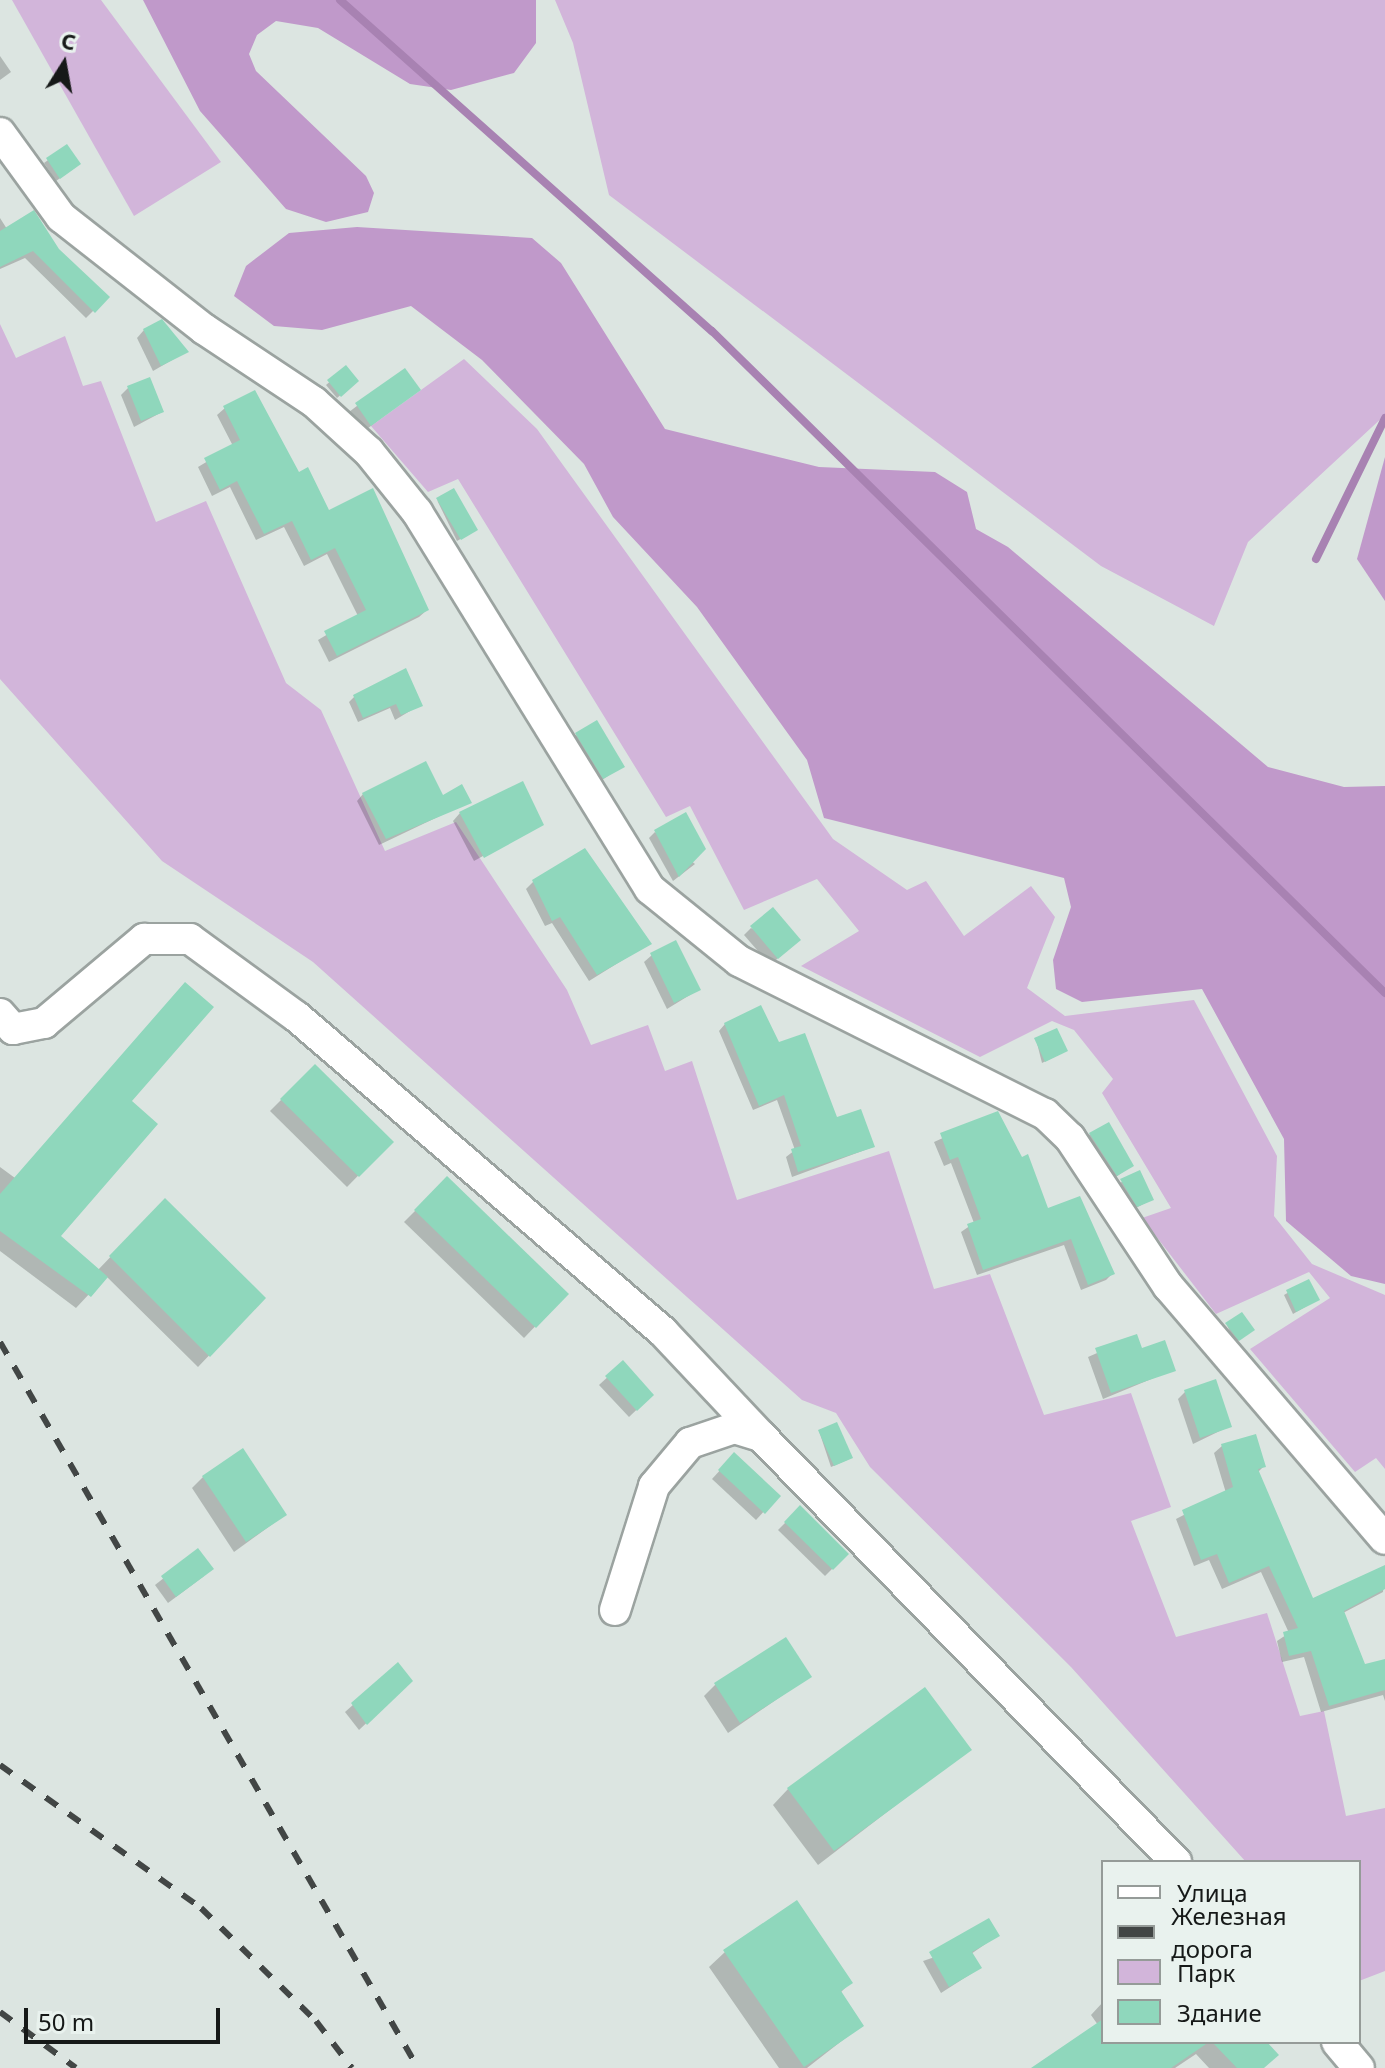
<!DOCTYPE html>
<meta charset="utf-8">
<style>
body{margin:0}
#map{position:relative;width:1385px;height:2068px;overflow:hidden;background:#dce5e1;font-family:"Noto Sans",sans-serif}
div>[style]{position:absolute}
.green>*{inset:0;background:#d2b5da}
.forest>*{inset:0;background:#c099ca}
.shadow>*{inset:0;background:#0003}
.stream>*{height:8px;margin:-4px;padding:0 4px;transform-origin:4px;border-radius:4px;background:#a882b2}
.building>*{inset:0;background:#8fd7bc}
.roads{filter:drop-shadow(2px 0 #9ba3a0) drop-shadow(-2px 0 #9ba3a0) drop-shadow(0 2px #9ba3a0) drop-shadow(0 -2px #9ba3a0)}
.minor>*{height:30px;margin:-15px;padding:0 15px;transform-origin:15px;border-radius:15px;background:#fff}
.rail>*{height:6px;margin-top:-3px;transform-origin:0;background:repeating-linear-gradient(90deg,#424645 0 14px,transparent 0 28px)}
span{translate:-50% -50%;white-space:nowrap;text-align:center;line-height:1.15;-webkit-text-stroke:7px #e9f2ee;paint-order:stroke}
.legend{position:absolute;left:1101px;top:1860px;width:260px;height:184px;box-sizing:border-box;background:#e9f2ee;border:2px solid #959b98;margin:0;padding:10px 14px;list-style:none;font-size:24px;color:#161918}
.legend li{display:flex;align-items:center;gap:16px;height:40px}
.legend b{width:40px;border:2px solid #959b98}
.north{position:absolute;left:24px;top:24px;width:80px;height:80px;-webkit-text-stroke:6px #e9f2ee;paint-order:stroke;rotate:11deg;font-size:22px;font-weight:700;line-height:32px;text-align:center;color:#161918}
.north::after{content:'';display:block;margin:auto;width:28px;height:36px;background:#161918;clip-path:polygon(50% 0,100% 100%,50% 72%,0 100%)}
.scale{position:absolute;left:24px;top:2008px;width:196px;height:36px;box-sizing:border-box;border:4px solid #161918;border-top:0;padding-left:10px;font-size:24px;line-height:28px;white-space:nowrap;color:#161918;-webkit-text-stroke:6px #e9f2ee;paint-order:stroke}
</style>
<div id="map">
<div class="green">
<i style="clip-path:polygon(12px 0,101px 0,221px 162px,134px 216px)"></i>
<i style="clip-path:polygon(555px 0,1385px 0,1385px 415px,1248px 542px,1214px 626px,1101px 566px,609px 195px,573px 43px)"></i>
<i style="clip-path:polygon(0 324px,16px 358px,65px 336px,83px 386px,101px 381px,156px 522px,206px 501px,286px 683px,321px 710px,385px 851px,456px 822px,567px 990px,591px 1045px,648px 1025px,665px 1071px,692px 1061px,737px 1200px,889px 1151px,934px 1289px,990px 1274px,1044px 1415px,1131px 1393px,1171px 1507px,1131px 1521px,1176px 1637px,1267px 1613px,1300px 1716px,1324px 1711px,1346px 1816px,1385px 1808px,1385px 1971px,1359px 1981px,1359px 1862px,1246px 1862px,1071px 1667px,870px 1467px,836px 1413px,802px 1400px,313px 962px,162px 861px,0 679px)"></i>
<i style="clip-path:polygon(464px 359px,537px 429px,833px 839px,907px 890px,926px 881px,964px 936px,1031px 886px,1055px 917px,1027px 988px,1065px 1016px,1194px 1000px,1277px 1156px,1274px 1216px,1312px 1264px,1385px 1295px,1385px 1469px,1376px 1458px,1355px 1472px,1250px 1349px,1330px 1298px,1309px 1272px,1216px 1314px,1142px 1218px,1171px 1208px,1102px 1093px,1113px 1079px,1074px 1030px,1052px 1021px,980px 1057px,801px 966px,859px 931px,817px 879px,744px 910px,690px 806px,666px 817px,458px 479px,428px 492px,371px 426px)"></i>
</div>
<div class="forest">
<i style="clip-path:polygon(143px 0,536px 0,536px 43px,514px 73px,451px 90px,410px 84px,318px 28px,276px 21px,257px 35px,249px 54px,256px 71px,366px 176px,374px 193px,368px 212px,326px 222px,286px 209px,200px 111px)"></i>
<i style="clip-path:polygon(357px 227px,532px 238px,561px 263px,665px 429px,819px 467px,935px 472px,967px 492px,976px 529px,1008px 547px,1268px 767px,1344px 787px,1385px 786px,1385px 1284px,1351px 1276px,1286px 1221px,1284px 1139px,1202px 989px,1082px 1002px,1056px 989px,1053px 960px,1071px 907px,1064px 878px,824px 818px,807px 760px,697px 607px,613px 517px,584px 464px,482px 360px,411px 306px,322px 330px,274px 326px,234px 296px,246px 266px,289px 233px)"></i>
<i style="clip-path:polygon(1385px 457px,1385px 601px,1357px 559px)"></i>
</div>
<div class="shadow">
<i style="clip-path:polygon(0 56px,11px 72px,0 80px)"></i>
<i style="clip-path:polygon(66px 147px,76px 167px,56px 181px,44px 163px)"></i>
<i style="clip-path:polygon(0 218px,7px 229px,58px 250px,107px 297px,86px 318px,25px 258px,0 269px)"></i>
<i style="clip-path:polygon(144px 330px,186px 352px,153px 371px,137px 338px)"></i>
<i style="clip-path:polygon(346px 368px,357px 381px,337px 398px,326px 385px)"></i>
<i style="clip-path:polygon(404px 370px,418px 390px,363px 432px,349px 412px)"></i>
<i style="clip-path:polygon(128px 388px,162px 412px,134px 427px,121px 395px)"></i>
<i style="clip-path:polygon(225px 408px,427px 610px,419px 617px,329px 662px,318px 640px,358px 616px,327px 554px,304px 566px,284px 527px,256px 540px,230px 487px,212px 496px,198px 467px,233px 446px,217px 415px)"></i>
<i style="clip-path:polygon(437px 500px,473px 532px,457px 541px)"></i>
<i style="clip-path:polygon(355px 696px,420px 705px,395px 720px,390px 708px,358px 722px,349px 702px)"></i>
<i style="clip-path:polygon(576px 735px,622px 766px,595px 785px,569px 742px)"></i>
<i style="clip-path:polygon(363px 794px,442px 798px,469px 802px,379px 845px,357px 801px)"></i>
<i style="clip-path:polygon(460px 813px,541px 824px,474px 861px,453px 821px)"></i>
<i style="clip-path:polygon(655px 832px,695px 864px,673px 881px,649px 838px)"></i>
<i style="clip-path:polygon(534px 881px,650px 943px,589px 981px,552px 923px,545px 926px,526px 889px)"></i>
<i style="clip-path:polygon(751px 928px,791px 947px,770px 965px,744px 935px)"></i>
<i style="clip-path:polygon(652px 955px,698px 990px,667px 1009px,644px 962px)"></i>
<i style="clip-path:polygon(725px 1024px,836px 1120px,873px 1147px,792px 1177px,786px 1157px,795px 1150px,777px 1100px,753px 1110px,719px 1031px)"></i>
<i style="clip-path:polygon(1036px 1039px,1066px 1051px,1042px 1063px)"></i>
<i style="clip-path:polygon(315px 1066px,391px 1142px,347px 1187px,270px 1111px)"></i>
<i style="clip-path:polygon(129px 1101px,58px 1236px,97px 1271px,165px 1200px,264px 1298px,198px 1367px,106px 1276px,76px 1308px,0 1251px,0 1167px,15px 1178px)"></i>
<i style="clip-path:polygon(998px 1113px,1047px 1211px,1079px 1198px,1113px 1273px,1106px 1280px,1081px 1290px,1064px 1245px,977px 1275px,961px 1232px,974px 1223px,951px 1163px,944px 1166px,934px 1142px)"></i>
<i style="clip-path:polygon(1090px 1134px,1131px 1166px,1109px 1182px,1083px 1142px)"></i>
<i style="clip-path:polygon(1139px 1173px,1151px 1200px,1134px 1209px,1118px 1184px)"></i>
<i style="clip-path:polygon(447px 1179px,566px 1294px,524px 1338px,404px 1222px)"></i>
<i style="clip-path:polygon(1308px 1281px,1317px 1300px,1293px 1314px,1284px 1295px)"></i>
<i style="clip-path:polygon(1227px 1325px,1249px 1333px,1235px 1343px)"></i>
<i style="clip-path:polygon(1136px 1336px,1141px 1350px,1173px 1370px,1103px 1399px,1088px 1357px)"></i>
<i style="clip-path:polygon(623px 1363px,652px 1395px,629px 1417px,599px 1385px)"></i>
<i style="clip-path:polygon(1185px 1392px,1230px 1426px,1193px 1444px,1178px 1399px)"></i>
<i style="clip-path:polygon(819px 1431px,847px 1460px,831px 1467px)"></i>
<i style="clip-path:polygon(1222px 1446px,1264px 1466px,1257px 1473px,1312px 1601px,1385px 1574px,1383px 1592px,1343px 1613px,1363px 1667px,1385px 1661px,1385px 1701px,1383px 1695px,1321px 1712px,1304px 1657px,1282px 1662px,1277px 1641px,1289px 1633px,1261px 1572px,1222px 1589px,1209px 1560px,1194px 1566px,1176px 1519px,1226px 1493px,1214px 1453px)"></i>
<i style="clip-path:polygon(734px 1455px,778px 1496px,756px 1520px,712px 1479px)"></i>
<i style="clip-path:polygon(203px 1477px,285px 1515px,234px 1552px,192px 1488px)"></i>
<i style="clip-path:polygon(800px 1508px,847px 1554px,825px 1576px,778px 1530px)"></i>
<i style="clip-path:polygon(198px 1551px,204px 1576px,168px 1603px,155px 1585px)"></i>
<i style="clip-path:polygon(398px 1665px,411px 1681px,359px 1730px,345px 1712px)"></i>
<i style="clip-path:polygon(809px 1677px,728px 1733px,704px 1696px,716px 1684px)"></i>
<i style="clip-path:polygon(969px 1749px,818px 1865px,773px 1805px,788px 1789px)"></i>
<i style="clip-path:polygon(997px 1936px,971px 1954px,980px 1968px,941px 1993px,923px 1961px)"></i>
<i style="clip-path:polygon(725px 1952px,851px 1982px,840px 1993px,862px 2025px,807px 2068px,779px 2068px,709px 1967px)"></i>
<i style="clip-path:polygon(1103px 2002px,1103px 2042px,1264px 2042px,1262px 2068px,1209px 2068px,1196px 2054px,1175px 2068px,1035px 2068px,1098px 2025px,1091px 2015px)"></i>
</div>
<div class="stream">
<i style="left:340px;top:0;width:498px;rotate:41.7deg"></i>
<i style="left:712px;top:331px;width:944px;rotate:44.53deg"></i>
<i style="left:1316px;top:559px;width:157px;rotate:-63.9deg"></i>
</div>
<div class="building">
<i style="clip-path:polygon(67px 144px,81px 164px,60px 179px,46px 158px)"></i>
<i style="clip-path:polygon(34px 210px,59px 249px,110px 297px,95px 313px,33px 251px,0 267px,0 231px)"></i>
<i style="clip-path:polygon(162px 319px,189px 352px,161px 366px,143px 329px)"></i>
<i style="clip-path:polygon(346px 365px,359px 381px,341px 397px,327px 380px)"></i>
<i style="clip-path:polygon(405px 368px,421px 390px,371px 426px,355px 403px)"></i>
<i style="clip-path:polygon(150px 377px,164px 412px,141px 421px,127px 386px)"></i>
<i style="clip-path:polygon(255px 390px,299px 472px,308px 467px,329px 510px,373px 488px,429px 610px,337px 656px,324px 631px,366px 610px,335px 548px,311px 560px,292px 521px,264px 534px,237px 481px,220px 490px,204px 458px,240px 440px,223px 406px)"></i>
<i style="clip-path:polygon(454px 488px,478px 530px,461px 540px,436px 498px)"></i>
<i style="clip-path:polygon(406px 668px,423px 706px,401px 715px,396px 704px,363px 718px,353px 695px)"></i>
<i style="clip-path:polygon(597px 720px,625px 767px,603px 779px,575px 733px)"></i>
<i style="clip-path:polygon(426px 761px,443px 795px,462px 784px,472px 803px,386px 839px,362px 793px)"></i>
<i style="clip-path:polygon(523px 781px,544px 825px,484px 858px,459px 812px)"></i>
<i style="clip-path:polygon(686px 812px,706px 849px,679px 877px,654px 830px)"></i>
<i style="clip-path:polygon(585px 848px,652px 944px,597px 975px,560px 917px,552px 921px,532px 880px)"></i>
<i style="clip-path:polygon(773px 907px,801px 940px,778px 959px,750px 926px)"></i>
<i style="clip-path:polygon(676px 940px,701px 990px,674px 1003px,650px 953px)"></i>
<i style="clip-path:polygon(185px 982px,214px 1007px,132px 1101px,158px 1124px,61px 1236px,108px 1277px,91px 1297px,0 1231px,0 1194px)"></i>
<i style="clip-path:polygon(761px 1005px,779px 1042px,805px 1033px,837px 1117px,861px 1109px,875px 1147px,798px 1172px,791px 1149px,801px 1146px,784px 1095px,759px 1106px,724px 1023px)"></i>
<i style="clip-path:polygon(1057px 1028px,1068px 1051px,1045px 1062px,1034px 1038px)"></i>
<i style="clip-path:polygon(315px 1064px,394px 1142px,359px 1177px,280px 1099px)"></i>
<i style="clip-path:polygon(998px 1111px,1022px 1157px,1028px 1154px,1048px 1208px,1080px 1196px,1115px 1274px,1088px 1285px,1071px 1239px,983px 1270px,967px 1224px,981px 1219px,958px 1157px,950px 1160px,940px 1133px)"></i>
<i style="clip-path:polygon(1109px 1122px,1134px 1166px,1117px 1176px,1089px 1133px)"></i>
<i style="clip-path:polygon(1140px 1170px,1154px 1200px,1137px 1207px,1120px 1179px)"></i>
<i style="clip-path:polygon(447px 1176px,569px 1294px,536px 1328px,414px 1210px)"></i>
<i style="clip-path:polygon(165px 1198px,266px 1298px,210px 1357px,109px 1256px)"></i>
<i style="clip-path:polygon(1309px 1279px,1320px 1300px,1296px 1312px,1286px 1290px)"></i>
<i style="clip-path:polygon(1242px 1312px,1255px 1330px,1239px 1341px,1225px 1323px)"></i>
<i style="clip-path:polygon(1137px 1334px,1142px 1348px,1165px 1340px,1176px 1371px,1111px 1393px,1095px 1348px)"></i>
<i style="clip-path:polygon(623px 1360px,654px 1395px,637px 1411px,605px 1376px)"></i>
<i style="clip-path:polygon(1216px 1379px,1232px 1427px,1200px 1438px,1184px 1390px)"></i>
<i style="clip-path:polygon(837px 1422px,853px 1458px,834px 1466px,818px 1430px)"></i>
<i style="clip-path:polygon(1256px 1434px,1266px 1467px,1258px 1469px,1313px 1598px,1385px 1565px,1385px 1589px,1344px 1611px,1365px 1664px,1385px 1659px,1385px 1690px,1329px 1706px,1311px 1651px,1289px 1656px,1283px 1632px,1298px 1628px,1269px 1566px,1229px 1583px,1217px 1554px,1201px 1560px,1182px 1510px,1233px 1487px,1221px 1444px)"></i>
<i style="clip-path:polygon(243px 1448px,287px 1515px,246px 1542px,202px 1476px)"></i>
<i style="clip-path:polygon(734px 1452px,781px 1496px,765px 1514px,718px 1470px)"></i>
<i style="clip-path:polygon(800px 1505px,849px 1554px,833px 1570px,784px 1522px)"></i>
<i style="clip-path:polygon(198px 1548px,214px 1569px,176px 1597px,161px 1576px)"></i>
<i style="clip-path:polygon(786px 1637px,812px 1677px,740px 1723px,714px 1683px)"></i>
<i style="clip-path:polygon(398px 1662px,413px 1681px,367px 1725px,351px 1703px)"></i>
<i style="clip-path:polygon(925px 1687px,972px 1750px,834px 1851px,787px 1788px)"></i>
<i style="clip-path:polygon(797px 1900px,853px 1983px,841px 1991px,864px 2026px,804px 2067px,723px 1950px)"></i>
<i style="clip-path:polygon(989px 1918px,1000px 1936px,972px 1952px,982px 1968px,949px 1987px,929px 1952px)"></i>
<i style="clip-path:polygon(1103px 2019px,1103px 2042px,1209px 2042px,1171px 2068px,1031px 2068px)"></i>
<i style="clip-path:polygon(1212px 2042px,1267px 2042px,1279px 2055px,1264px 2068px,1237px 2068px)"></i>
</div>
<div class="roads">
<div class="minor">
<i style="left:0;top:133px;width:104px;rotate:54deg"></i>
<i style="left:61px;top:217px;width:182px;rotate:38.1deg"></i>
<i style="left:204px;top:329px;width:132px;rotate:33.6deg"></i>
<i style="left:314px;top:402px;width:74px;rotate:42.3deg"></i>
<i style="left:369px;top:452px;width:77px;rotate:51.3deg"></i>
<i style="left:417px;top:512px;width:443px;rotate:58.3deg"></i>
<i style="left:650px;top:889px;width:114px;rotate:39deg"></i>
<i style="left:739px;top:961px;width:342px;rotate:26.6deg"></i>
<i style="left:1045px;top:1114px;width:35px;rotate:44deg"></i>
<i style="left:1070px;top:1138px;width:178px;rotate:56.5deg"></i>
<i style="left:1168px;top:1286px;width:333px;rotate:49.4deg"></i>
<i style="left:0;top:1014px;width:20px;rotate:49deg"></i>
<i style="left:13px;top:1029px;width:32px;rotate:-11deg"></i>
<i style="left:44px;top:1023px;width:131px;rotate:-40deg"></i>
<i style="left:144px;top:939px;width:46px"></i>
<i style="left:190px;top:939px;width:132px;rotate:36.1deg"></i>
<i style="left:297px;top:1017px;width:483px;rotate:40.7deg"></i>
<i style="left:663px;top:1332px;width:143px;rotate:46.7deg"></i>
<i style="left:615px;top:1610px;width:130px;rotate:-72.5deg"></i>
<i style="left:654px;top:1486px;width:56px;rotate:-50.1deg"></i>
<i style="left:690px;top:1443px;width:46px;rotate:-18.8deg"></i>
<i style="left:734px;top:1428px;width:28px;rotate:17deg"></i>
<i style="left:761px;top:1436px;width:595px;rotate:45.75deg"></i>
<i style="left:1337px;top:2042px;width:34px;rotate:50deg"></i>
</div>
</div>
<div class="rail">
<i style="left:0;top:1342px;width:838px;rotate:60.07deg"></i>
<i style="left:0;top:1765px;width:247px;rotate:35.4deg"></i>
<i style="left:201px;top:1908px;width:161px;rotate:44.5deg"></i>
<i style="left:316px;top:2021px;width:59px;rotate:52.5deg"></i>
<i style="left:0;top:2012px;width:94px;rotate:36.4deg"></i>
</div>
<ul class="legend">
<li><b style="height:10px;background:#fff"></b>Улица</li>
<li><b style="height:10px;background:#424645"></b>Железная дорога</li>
<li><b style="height:22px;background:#d2b5da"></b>Парк</li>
<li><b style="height:22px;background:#8fd7bc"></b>Здание</li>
</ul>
<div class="north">С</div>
<div class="scale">50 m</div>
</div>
